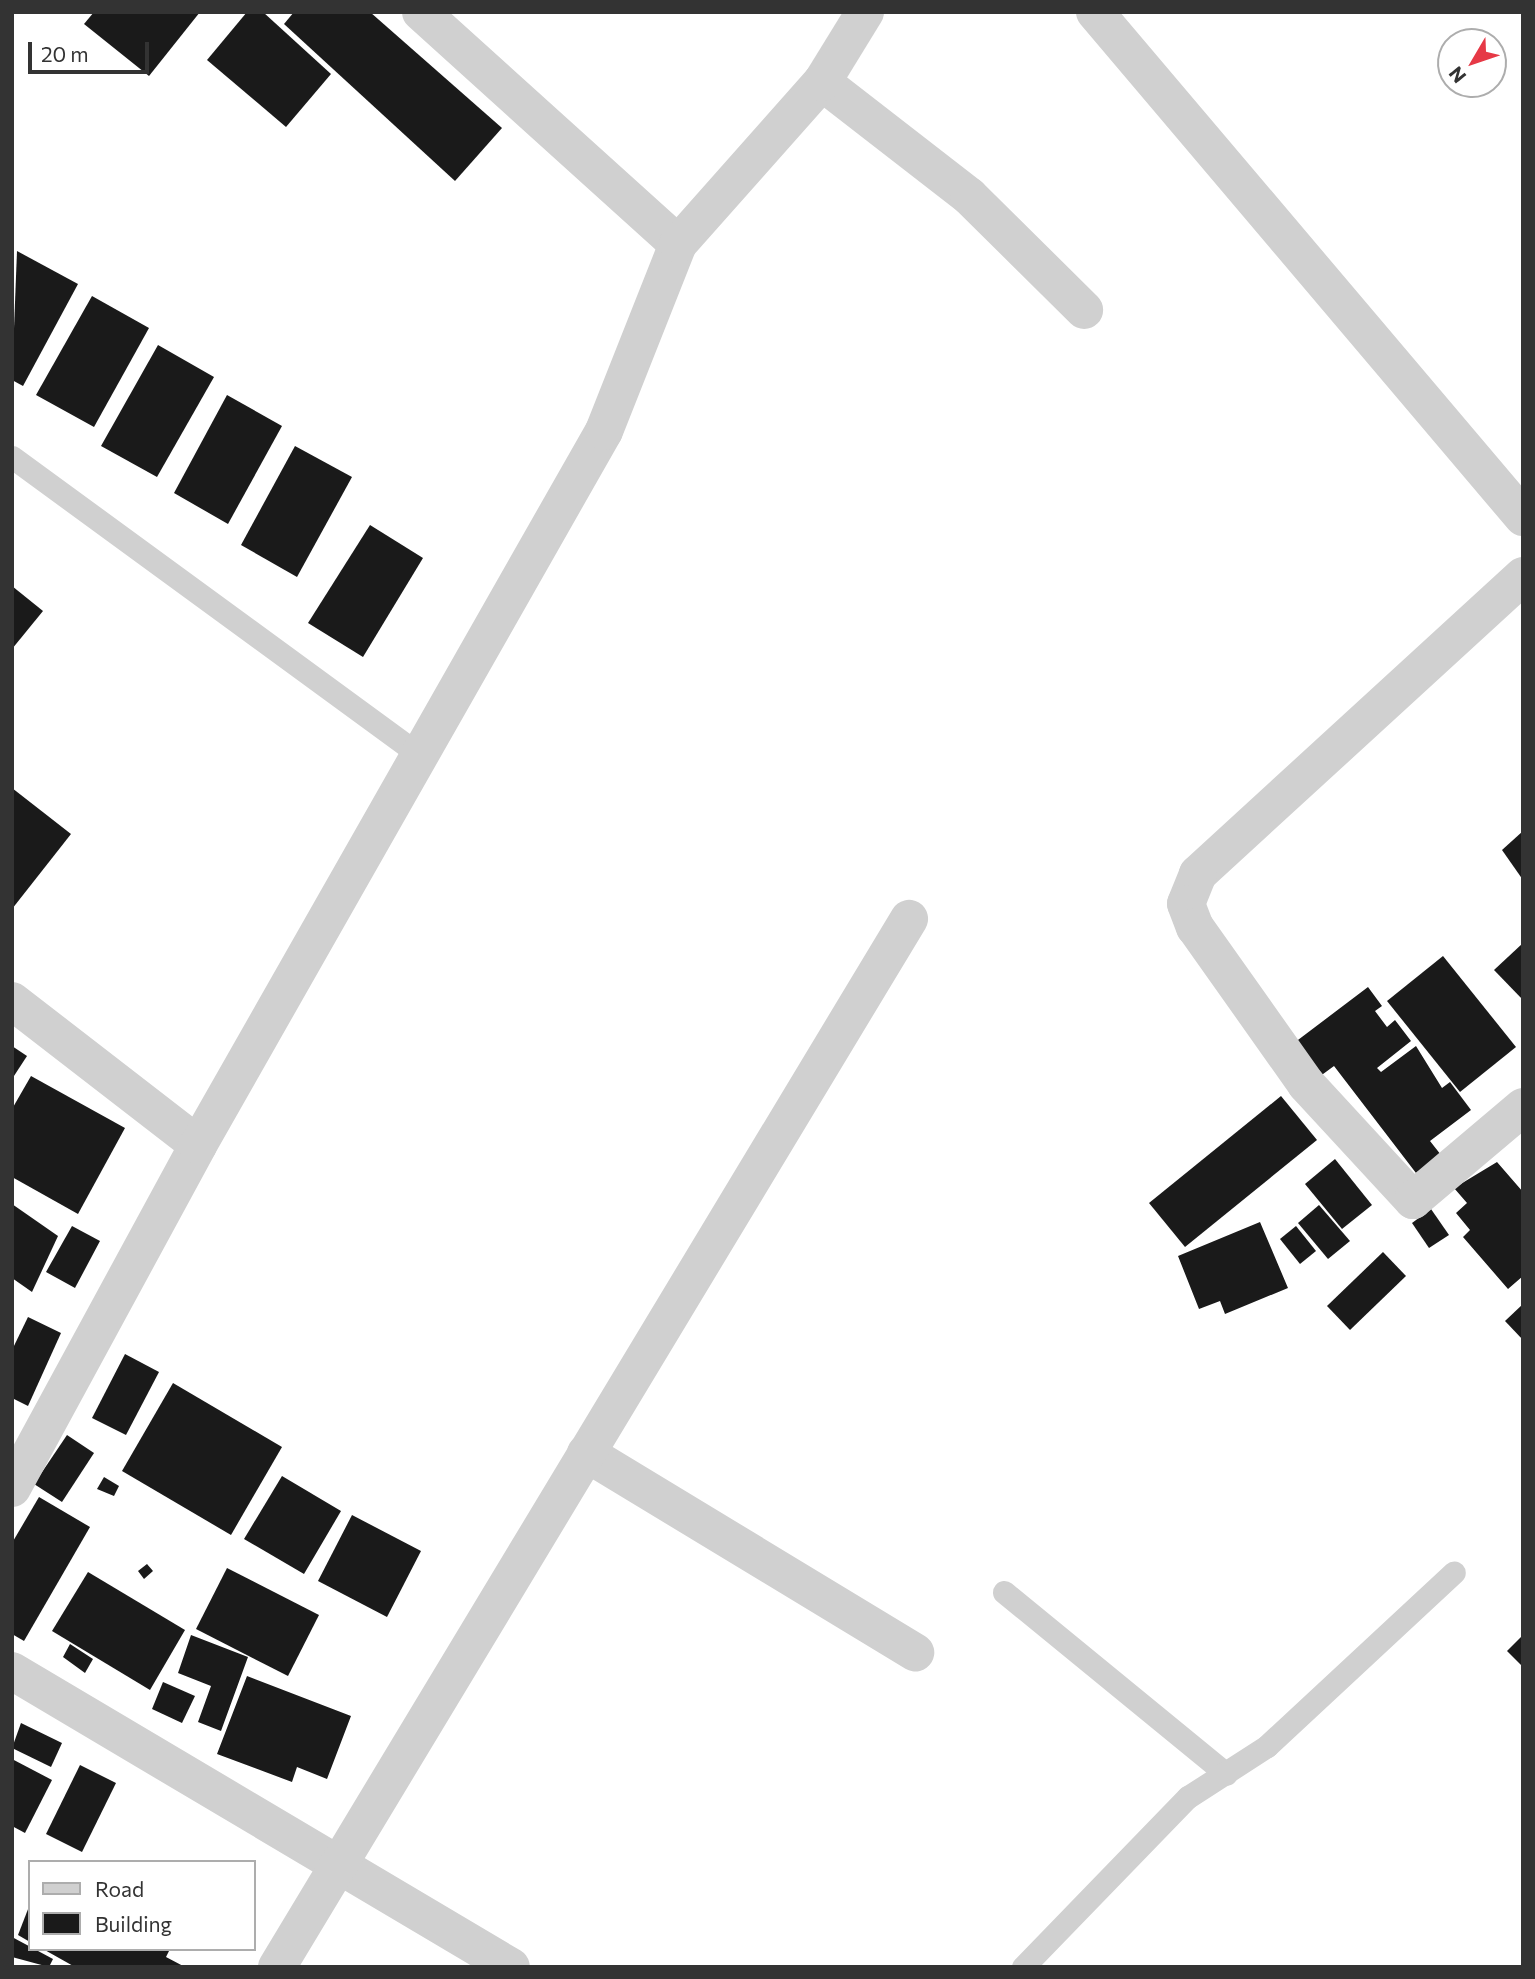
<!DOCTYPE html>
<style>
body{margin:0}
#map{position:relative;width:1535px;height:1979px;overflow:hidden;background:#fff;font-family:Commissioner,sans-serif}
div>[style]{position:absolute}
.building>*{inset:0;background:#1a1a1a}
.service>*{height:23px;margin:-11.5px;padding:0 11.5px;transform-origin:11.5px;border-radius:11.5px;background:#d0d0d0}
.minor>*{height:38px;margin:-19px;padding:0 19px;transform-origin:19px;border-radius:19px;background:#d0d0d0}
span{translate:-50% -50%;white-space:nowrap;text-align:center;line-height:1.15;-webkit-text-stroke:7px #fff;paint-order:stroke}
.frame{position:absolute;inset:0;border:14px solid #333;pointer-events:none}
.legend{position:absolute;left:28px;top:1860px;width:228px;height:91px;box-sizing:border-box;background:#fff;border:2px solid #adadad;margin:0;padding:9px 12px;list-style:none;font-size:21px;color:#333}
.legend li{display:flex;align-items:center;gap:14px;height:35px}
.legend b{width:35px;border:2px solid #adadad}
.north{position:absolute;left:1437px;top:28px;width:70px;height:70px;box-sizing:border-box;background:#fff;border:2px solid #adadad;border-radius:50%;rotate:231deg;font-size:19px;font-weight:700;line-height:28px;text-align:center;color:#333}
.north::after{content:'';display:block;margin:auto;width:24px;height:32px;background:#e63946;clip-path:polygon(50% 0,100% 100%,50% 72%,0 100%)}
.scale{position:absolute;left:28px;top:42px;width:121px;height:32px;box-sizing:border-box;border:4px solid #333;border-top:0;padding-left:9px;font-size:21px;line-height:24px;white-space:nowrap;color:#333;-webkit-text-stroke:5px #fff;paint-order:stroke}
</style>
<div id="map">
<div class="building">
<i style="clip-path:polygon(94px 12px,200px 12px,149px 76px,84px 24px)"></i>
<i style="clip-path:polygon(247px 12px,263px 12px,331px 74px,286px 127px,207px 60px)"></i>
<i style="clip-path:polygon(294px 12px,370px 12px,502px 128px,455px 181px,284px 24px)"></i>
<i style="clip-path:polygon(17px 251px,78px 284px,23px 386px,12px 380px)"></i>
<i style="clip-path:polygon(92px 296px,149px 328px,94px 427px,36px 395px)"></i>
<i style="clip-path:polygon(158px 345px,214px 377px,157px 477px,101px 446px)"></i>
<i style="clip-path:polygon(227px 395px,282px 426px,228px 524px,174px 493px)"></i>
<i style="clip-path:polygon(295px 446px,352px 477px,297px 577px,241px 545px)"></i>
<i style="clip-path:polygon(370px 525px,423px 558px,363px 657px,308px 623px)"></i>
<i style="clip-path:polygon(12px 586px,43px 611px,12px 649px)"></i>
<i style="clip-path:polygon(12px 788px,71px 834px,12px 909px)"></i>
<i style="clip-path:polygon(1523px 831px,1523px 880px,1502px 850px)"></i>
<i style="clip-path:polygon(1523px 943px,1523px 1000px,1494px 970px)"></i>
<i style="clip-path:polygon(1443px 956px,1516px 1047px,1460px 1092px,1387px 1001px)"></i>
<i style="clip-path:polygon(1368px 987px,1382px 1006px,1375px 1011px,1387px 1027px,1395px 1020px,1411px 1041px,1377px 1068px,1381px 1072px,1416px 1046px,1442px 1088px,1450px 1082px,1471px 1110px,1430px 1141px,1441px 1155px,1416px 1173px,1334px 1066px,1319px 1077px,1294px 1043px)"></i>
<i style="clip-path:polygon(12px 1046px,27px 1056px,12px 1079px)"></i>
<i style="clip-path:polygon(31px 1076px,125px 1128px,78px 1214px,12px 1177px,12px 1109px)"></i>
<i style="clip-path:polygon(1281px 1096px,1317px 1140px,1185px 1247px,1149px 1203px)"></i>
<i style="clip-path:polygon(1335px 1159px,1372px 1205px,1342px 1229px,1305px 1184px)"></i>
<i style="clip-path:polygon(1497px 1162px,1523px 1192px,1523px 1276px,1508px 1289px,1463px 1237px,1470px 1230px,1456px 1213px,1467px 1203px,1454px 1188px)"></i>
<i style="clip-path:polygon(12px 1204px,58px 1236px,32px 1292px,12px 1278px)"></i>
<i style="clip-path:polygon(1319px 1205px,1350px 1241px,1328px 1259px,1298px 1223px)"></i>
<i style="clip-path:polygon(1431px 1209px,1449px 1235px,1429px 1248px,1412px 1223px)"></i>
<i style="clip-path:polygon(1260px 1222px,1288px 1288px,1225px 1314px,1220px 1301px,1199px 1309px,1178px 1256px)"></i>
<i style="clip-path:polygon(72px 1226px,100px 1241px,75px 1288px,46px 1272px)"></i>
<i style="clip-path:polygon(1296px 1226px,1316px 1251px,1300px 1264px,1280px 1239px)"></i>
<i style="clip-path:polygon(1383px 1252px,1406px 1276px,1350px 1330px,1327px 1306px)"></i>
<i style="clip-path:polygon(1523px 1304px,1523px 1340px,1505px 1321px)"></i>
<i style="clip-path:polygon(28px 1317px,61px 1333px,28px 1406px,12px 1398px,12px 1350px)"></i>
<i style="clip-path:polygon(125px 1354px,159px 1372px,126px 1435px,92px 1418px)"></i>
<i style="clip-path:polygon(173px 1383px,282px 1447px,231px 1535px,122px 1471px)"></i>
<i style="clip-path:polygon(67px 1435px,94px 1453px,62px 1502px,34px 1484px)"></i>
<i style="clip-path:polygon(282px 1476px,341px 1511px,304px 1574px,244px 1539px)"></i>
<i style="clip-path:polygon(104px 1477px,119px 1486px,114px 1496px,97px 1489px)"></i>
<i style="clip-path:polygon(39px 1497px,90px 1527px,24px 1641px,12px 1634px,12px 1543px)"></i>
<i style="clip-path:polygon(352px 1515px,421px 1551px,387px 1617px,318px 1581px)"></i>
<i style="clip-path:polygon(147px 1564px,153px 1571px,144px 1579px,138px 1571px)"></i>
<i style="clip-path:polygon(227px 1568px,319px 1615px,288px 1676px,196px 1629px)"></i>
<i style="clip-path:polygon(88px 1572px,185px 1630px,150px 1690px,52px 1631px)"></i>
<i style="clip-path:polygon(191px 1635px,248px 1657px,221px 1731px,198px 1722px,211px 1686px,178px 1673px)"></i>
<i style="clip-path:polygon(1523px 1635px,1523px 1667px,1507px 1651px)"></i>
<i style="clip-path:polygon(70px 1644px,93px 1659px,85px 1673px,63px 1657px)"></i>
<i style="clip-path:polygon(247px 1676px,351px 1716px,327px 1779px,297px 1767px,292px 1782px,217px 1754px)"></i>
<i style="clip-path:polygon(163px 1682px,195px 1696px,182px 1723px,152px 1709px)"></i>
<i style="clip-path:polygon(21px 1723px,62px 1743px,51px 1767px,12px 1748px)"></i>
<i style="clip-path:polygon(12px 1759px,52px 1780px,25px 1833px,12px 1826px)"></i>
<i style="clip-path:polygon(80px 1765px,116px 1783px,82px 1852px,46px 1834px)"></i>
<i style="clip-path:polygon(30px 1904px,30px 1942px,18px 1935px)"></i>
<i style="clip-path:polygon(12px 1937px,53px 1959px,49px 1967px,12px 1957px)"></i>
<i style="clip-path:polygon(43px 1949px,170px 1949px,166px 1957px,185px 1967px,75px 1967px)"></i>
</div>
<div class="service">
<i style="left:12px;top:457px;width:507px;rotate:36.17deg"></i>
<i style="left:1004px;top:1592px;width:287px;rotate:39.3deg"></i>
<i style="left:1023px;top:1967px;width:237px;rotate:-45.9deg"></i>
<i style="left:1188px;top:1797px;width:94px;rotate:-32.8deg"></i>
<i style="left:1267px;top:1746px;width:255px;rotate:-42.9deg"></i>
</div>
<div class="minor">
<i style="left:421px;top:12px;width:346px;rotate:42.1deg"></i>
<i style="left:1095px;top:12px;width:662px;rotate:49.72deg"></i>
<i style="left:822px;top:82px;width:186px;rotate:37.8deg"></i>
<i style="left:969px;top:196px;width:162px;rotate:44.7deg"></i>
<i style="left:1523px;top:576px;width:441px;rotate:137.5deg"></i>
<i style="left:1198px;top:874px;width:32px;rotate:112deg"></i>
<i style="left:1186px;top:904px;width:25px;rotate:69deg"></i>
<i style="left:1195px;top:927px;width:192px;rotate:54.7deg"></i>
<i style="left:1306px;top:1084px;width:158px;rotate:47.3deg"></i>
<i style="left:1413px;top:1200px;width:144px;rotate:-40.2deg"></i>
<i style="left:12px;top:1001px;width:235px;rotate:37.7deg"></i>
<i style="left:586px;top:1453px;width:385px;rotate:31.2deg"></i>
<i style="left:12px;top:1488px;width:390px;rotate:-61.5deg"></i>
<i style="left:198px;top:1145px;width:821px;rotate:-60.38deg"></i>
<i style="left:604px;top:431px;width:201px;rotate:-68.4deg"></i>
<i style="left:678px;top:244px;width:217px;rotate:-48.4deg"></i>
<i style="left:822px;top:82px;width:82px;rotate:-58.4deg"></i>
<i style="left:12px;top:1671px;width:580px;rotate:30.68deg"></i>
<i style="left:277px;top:1967px;width:1224px;rotate:-58.91deg"></i>
</div>
<div class="frame"></div>
<ul class="legend">
<li><b style="height:9px;background:#d0d0d0"></b>Road</li>
<li><b style="height:19px;background:#1a1a1a"></b>Building</li>
</ul>
<div class="north">N</div>
<div class="scale">20 m</div>
</div>
